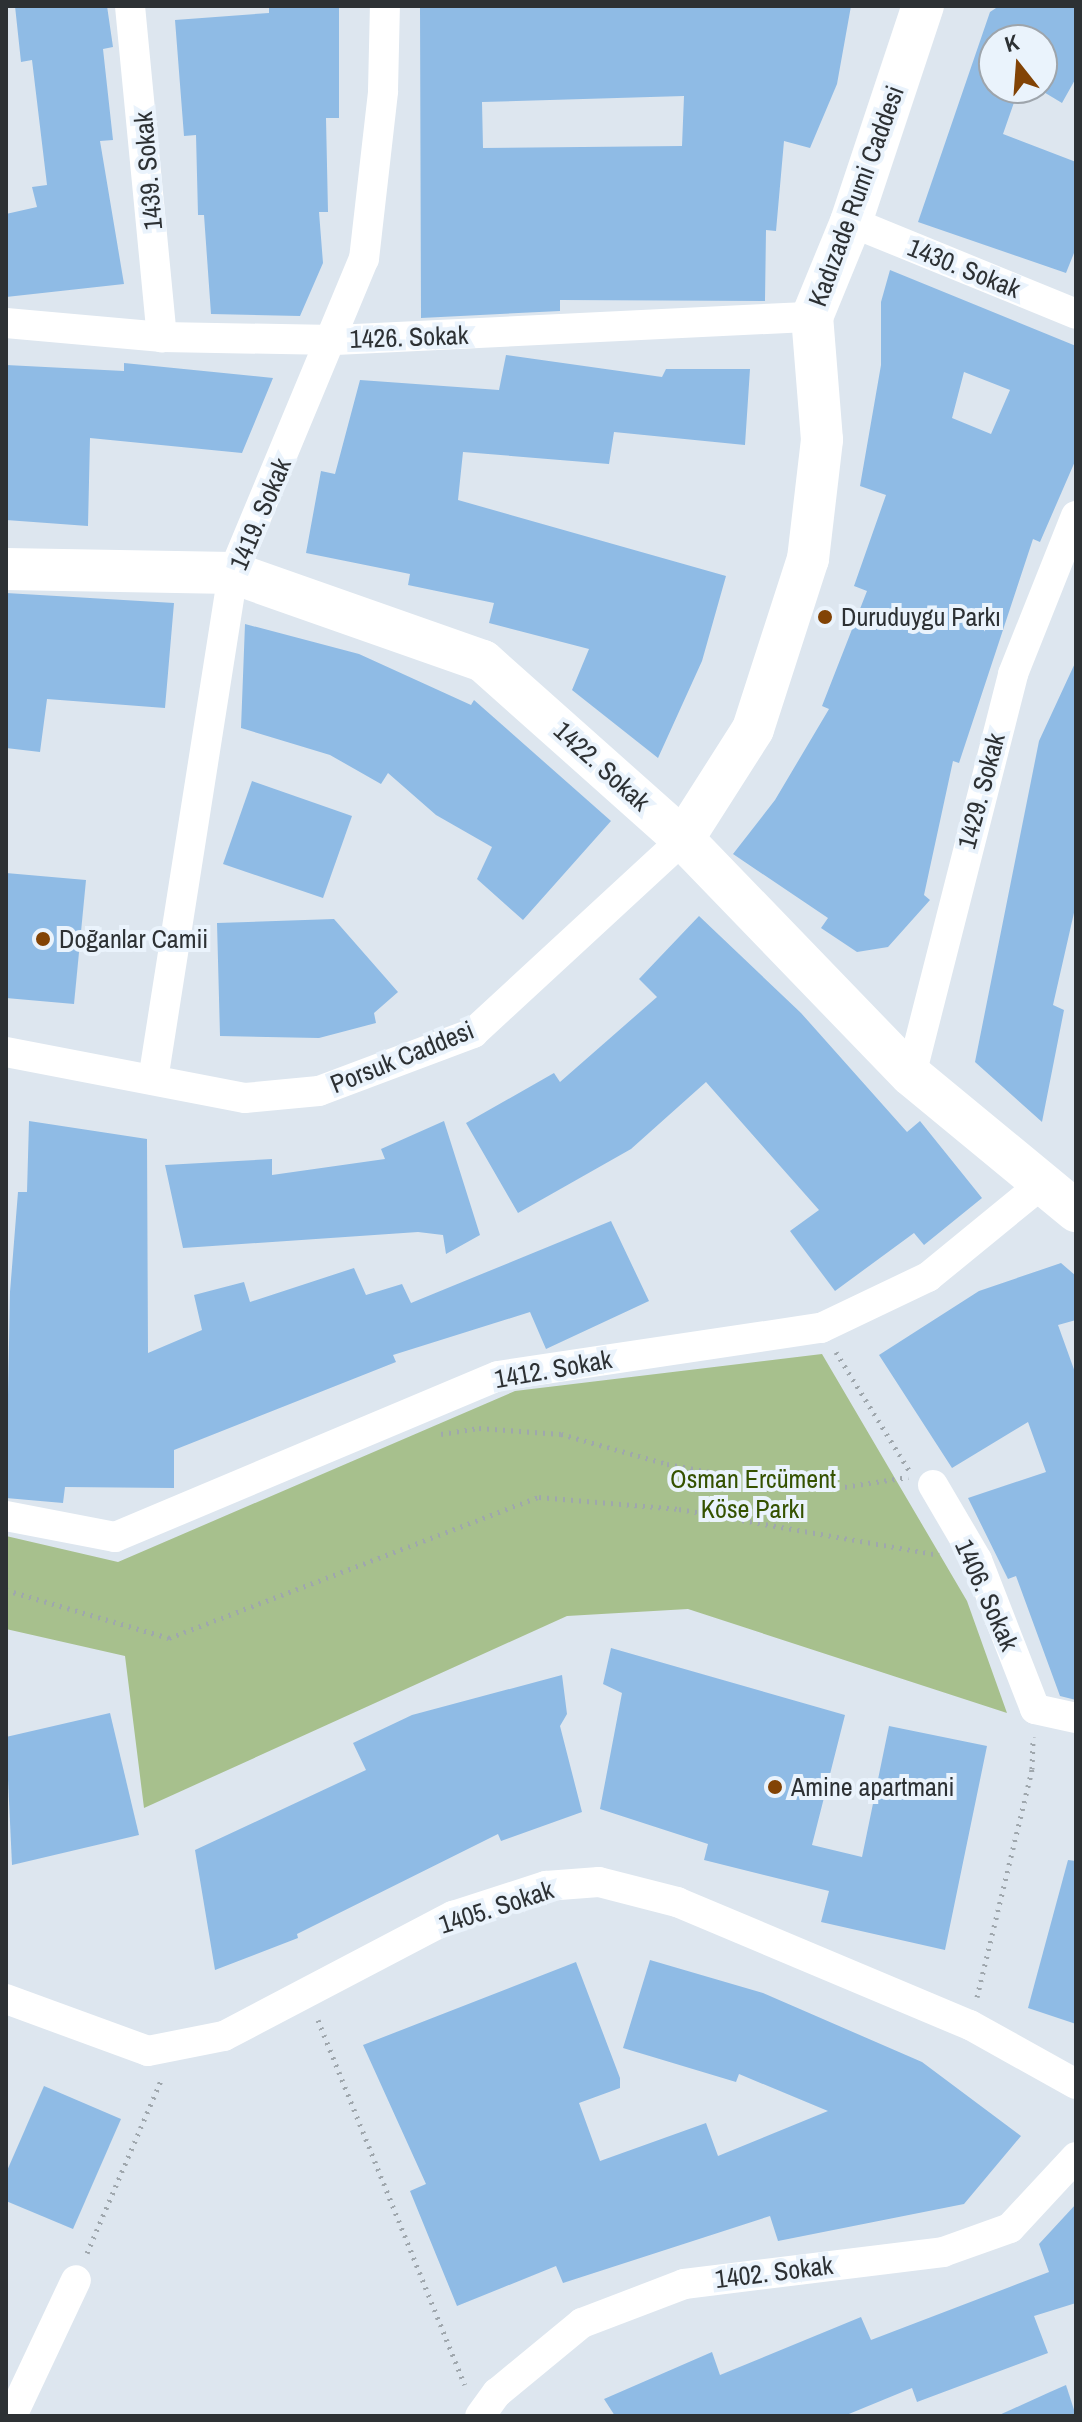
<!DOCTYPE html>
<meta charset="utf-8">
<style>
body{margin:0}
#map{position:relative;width:1082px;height:2422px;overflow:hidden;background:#dde6ef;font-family:"Archivo Narrow",sans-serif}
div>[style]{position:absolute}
.green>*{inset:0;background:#a7c08d}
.building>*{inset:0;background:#8fbbe5}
.path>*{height:5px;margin-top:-2.5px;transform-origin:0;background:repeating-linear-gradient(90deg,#9fa7ad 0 2px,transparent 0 8px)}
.street>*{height:30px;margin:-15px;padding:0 15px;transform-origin:15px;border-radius:15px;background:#fff}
.secondary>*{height:42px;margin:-21px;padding:0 21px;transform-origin:21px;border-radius:21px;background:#fff}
.dots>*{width:22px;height:22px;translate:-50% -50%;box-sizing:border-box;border:4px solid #eaf3fc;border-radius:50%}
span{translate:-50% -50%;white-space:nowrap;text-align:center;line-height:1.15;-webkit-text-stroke:8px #eaf3fc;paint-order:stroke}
.street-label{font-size:26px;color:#2d3134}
.poi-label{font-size:26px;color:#2d3134}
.left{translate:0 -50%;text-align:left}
.park-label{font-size:26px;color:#355200}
.frame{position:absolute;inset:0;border:8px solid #2d3134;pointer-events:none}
.north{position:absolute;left:978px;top:24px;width:80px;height:80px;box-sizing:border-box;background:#eaf3fc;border:2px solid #9ea5ac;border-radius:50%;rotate:343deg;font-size:22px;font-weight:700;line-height:32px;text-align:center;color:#2d3134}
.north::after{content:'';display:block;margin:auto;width:28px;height:36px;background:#824305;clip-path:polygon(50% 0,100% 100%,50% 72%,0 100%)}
</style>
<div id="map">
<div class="green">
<i style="clip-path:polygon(822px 1354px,967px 1601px,1007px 1713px,688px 1609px,567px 1616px,144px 1808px,125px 1656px,6px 1629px,6px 1536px,118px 1562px,515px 1391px)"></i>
</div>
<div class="building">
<i style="clip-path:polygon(15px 6px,107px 6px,113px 47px,103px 49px,113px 140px,100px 141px,124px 284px,6px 297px,6px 214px,37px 207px,32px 187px,47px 185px,32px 60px,21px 62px)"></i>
<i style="clip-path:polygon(269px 6px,339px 6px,339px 118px,326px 118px,328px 212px,319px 212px,323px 263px,300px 316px,211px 314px,204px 215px,198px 215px,196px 135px,184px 136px,175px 20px,269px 13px)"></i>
<i style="clip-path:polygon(evenodd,420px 6px,851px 6px,837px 84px,810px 148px,784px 141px,776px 231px,766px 230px,765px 301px,560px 300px,560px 311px,421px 318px,420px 6px,684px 96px,682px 146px,483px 148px,482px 102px,684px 96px)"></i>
<i style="clip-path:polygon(999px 6px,1076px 6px,1076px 78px,1062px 103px,1042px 91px,1042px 40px,994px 40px,994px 88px,1019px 88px,1003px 134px,1076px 162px,1076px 248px,1066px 273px,918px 222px,990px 12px)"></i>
<i style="clip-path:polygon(evenodd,890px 270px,1076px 346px,1076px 459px,1040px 542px,1033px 539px,959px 763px,953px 761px,924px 895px,930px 900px,888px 947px,857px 952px,821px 928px,828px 918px,733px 854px,775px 800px,829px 709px,822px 706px,867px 591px,854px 586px,886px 495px,860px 486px,881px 365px,881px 302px,890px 270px,964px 372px,1010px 390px,991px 434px,952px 418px,964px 372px)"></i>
<i style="clip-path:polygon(506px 355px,662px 377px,666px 369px,750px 369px,745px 445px,614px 432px,609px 464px,463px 452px,458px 500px,726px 576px,702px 661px,658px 758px,572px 690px,589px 649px,489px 623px,494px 603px,408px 585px,410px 574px,306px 553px,321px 471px,335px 474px,360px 380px,499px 390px)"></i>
<i style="clip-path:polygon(124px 363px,273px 378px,242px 453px,90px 438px,88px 526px,6px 520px,6px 365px,124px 371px)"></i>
<i style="clip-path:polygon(6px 593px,174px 603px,165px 708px,47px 699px,40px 752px,6px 748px)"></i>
<i style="clip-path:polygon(245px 624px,359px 654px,471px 705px,474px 700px,611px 821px,523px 920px,477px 879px,492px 847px,436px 815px,388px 773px,381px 784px,330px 755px,241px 728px)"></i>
<i style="clip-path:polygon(1076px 661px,1076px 904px,1053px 1005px,1064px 1010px,1042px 1122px,975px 1062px,1039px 741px)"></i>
<i style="clip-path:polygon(252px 781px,352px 816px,323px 898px,223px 864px)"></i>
<i style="clip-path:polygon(6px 873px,86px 880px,74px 1004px,6px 998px)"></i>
<i style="clip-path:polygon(699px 916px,801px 1013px,907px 1132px,920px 1121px,982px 1198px,924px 1245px,914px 1233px,835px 1291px,790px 1231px,819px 1210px,706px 1082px,631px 1149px,518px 1213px,466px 1123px,554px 1073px,560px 1082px,657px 997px,639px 979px)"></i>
<i style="clip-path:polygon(334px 919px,398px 992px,374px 1013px,376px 1023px,319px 1038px,220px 1036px,217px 923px)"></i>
<i style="clip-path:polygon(29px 1121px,147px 1139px,148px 1353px,202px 1330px,194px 1295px,244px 1282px,250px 1302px,354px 1268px,366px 1295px,402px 1284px,411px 1303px,611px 1221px,649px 1301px,546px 1349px,530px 1312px,393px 1355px,396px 1362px,174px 1450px,174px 1488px,65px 1487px,63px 1503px,6px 1498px,10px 1292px,18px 1192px,27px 1192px)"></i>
<i style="clip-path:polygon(444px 1121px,480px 1235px,446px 1254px,443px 1235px,418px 1232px,183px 1248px,165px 1165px,272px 1159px,272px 1175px,385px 1159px,381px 1149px)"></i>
<i style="clip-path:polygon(1061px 1263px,1076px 1276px,1076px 1320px,1058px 1325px,1076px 1375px,1076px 1700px,1060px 1696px,1016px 1576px,1008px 1579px,968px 1498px,1046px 1472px,1028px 1422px,952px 1468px,879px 1355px,979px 1291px)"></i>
<i style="clip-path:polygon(611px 1648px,845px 1715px,812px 1845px,862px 1857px,889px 1726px,987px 1746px,945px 1950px,821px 1922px,829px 1891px,704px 1860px,708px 1844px,600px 1809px,622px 1693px,603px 1684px)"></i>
<i style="clip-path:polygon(562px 1675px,567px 1714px,560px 1726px,582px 1812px,501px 1841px,498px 1834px,297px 1934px,298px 1938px,215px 1970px,195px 1850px,366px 1770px,353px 1743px,412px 1715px)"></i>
<i style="clip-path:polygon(110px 1713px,139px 1835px,12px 1865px,6px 1737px)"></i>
<i style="clip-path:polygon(1068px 1860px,1076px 1861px,1076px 2024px,1028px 2008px)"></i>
<i style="clip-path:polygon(650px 1960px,763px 1993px,922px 2062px,1021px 2136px,964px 2204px,778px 2241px,770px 2216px,563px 2283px,556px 2266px,457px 2306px,410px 2191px,426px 2184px,363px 2045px,576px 1962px,620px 2078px,620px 2088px,579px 2103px,600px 2161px,706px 2123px,718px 2156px,828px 2111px,739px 2074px,736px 2082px,623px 2048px)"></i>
<i style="clip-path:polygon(44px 2086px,121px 2119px,73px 2229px,6px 2201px,6px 2173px)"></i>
<i style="clip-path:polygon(1076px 2204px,1076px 2303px,1034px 2316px,1048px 2353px,917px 2402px,912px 2388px,844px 2416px,615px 2416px,604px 2399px,712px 2352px,720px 2375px,861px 2317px,871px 2340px,1049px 2272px,1039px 2244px)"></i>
<i style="clip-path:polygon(1066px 2385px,1076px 2416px,997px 2416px,1050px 2392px)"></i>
</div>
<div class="path">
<i style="left:836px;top:1352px;width:139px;rotate:58.3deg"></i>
<i style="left:441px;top:1434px;width:38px;rotate:-9deg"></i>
<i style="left:479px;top:1428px;width:82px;rotate:4.2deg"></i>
<i style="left:561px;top:1434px;width:110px;rotate:15.8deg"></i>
<i style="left:667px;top:1464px;width:105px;rotate:10.5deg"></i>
<i style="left:770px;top:1483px;width:67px;rotate:4.3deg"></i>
<i style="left:837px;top:1488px;width:72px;rotate:-8.8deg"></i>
<i style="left:6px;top:1590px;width:170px;rotate:16.4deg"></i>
<i style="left:169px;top:1638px;width:396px;rotate:-20.9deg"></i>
<i style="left:539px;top:1497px;width:141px;rotate:4.9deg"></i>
<i style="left:679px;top:1509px;width:264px;rotate:10deg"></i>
<i style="left:977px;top:1997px;width:235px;rotate:-76.4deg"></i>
<i style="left:1032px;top:1769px;width:32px;rotate:-88deg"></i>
<i style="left:318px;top:2020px;width:393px;rotate:68.1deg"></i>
<i style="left:87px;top:2253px;width:190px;rotate:-66.8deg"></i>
</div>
<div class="street">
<i style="left:130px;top:6px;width:333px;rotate:84.5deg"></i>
<i style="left:851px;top:222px;width:243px;rotate:22.2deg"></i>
<i style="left:6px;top:323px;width:157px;rotate:5.1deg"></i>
<i style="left:162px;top:337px;width:173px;rotate:1deg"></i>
<i style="left:335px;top:340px;width:478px;rotate:-2.8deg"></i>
<i style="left:6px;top:1052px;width:243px;rotate:10.9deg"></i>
<i style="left:245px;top:1098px;width:74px;rotate:-5.4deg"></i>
<i style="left:319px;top:1091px;width:165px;rotate:-20.6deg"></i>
<i style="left:473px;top:1033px;width:286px;rotate:-42.7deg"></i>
<i style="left:911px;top:1075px;width:414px;rotate:-75.7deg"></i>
<i style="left:1013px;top:674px;width:170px;rotate:-68.3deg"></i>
<i style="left:153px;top:1080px;width:513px;rotate:-81.03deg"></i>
<i style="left:233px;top:573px;width:340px;rotate:-67.4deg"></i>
<i style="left:364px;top:259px;width:169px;rotate:-83.5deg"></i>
<i style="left:383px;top:91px;width:85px;rotate:-88.7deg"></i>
<i style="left:933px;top:1485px;width:87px;rotate:59.6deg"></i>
<i style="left:977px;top:1560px;width:160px;rotate:68.7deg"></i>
<i style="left:1035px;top:1709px;width:42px;rotate:12.4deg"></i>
<i style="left:6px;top:1516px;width:111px;rotate:10.9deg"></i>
<i style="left:115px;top:1537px;width:415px;rotate:-22.8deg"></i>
<i style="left:498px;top:1376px;width:327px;rotate:-8.5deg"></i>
<i style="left:821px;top:1328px;width:119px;rotate:-25.5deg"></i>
<i style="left:928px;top:1277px;width:144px;rotate:-39.3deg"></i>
<i style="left:6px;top:1999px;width:151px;rotate:20.1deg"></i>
<i style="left:148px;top:2051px;width:77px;rotate:-11.2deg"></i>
<i style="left:224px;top:2036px;width:259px;rotate:-27.7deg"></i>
<i style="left:453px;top:1916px;width:98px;rotate:-17.9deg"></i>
<i style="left:546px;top:1886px;width:53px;rotate:-4.3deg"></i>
<i style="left:599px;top:1882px;width:81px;rotate:14.4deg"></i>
<i style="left:677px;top:1902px;width:318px;rotate:22.8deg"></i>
<i style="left:970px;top:2025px;width:121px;rotate:29.1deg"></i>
<i style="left:12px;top:2416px;width:150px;rotate:-64.8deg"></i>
<i style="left:480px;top:2416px;width:29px;rotate:-54deg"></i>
<i style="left:497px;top:2393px;width:110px;rotate:-39.5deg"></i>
<i style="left:582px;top:2323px;width:109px;rotate:-20.9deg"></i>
<i style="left:684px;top:2284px;width:261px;rotate:-7deg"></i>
<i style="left:943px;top:2252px;width:71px;rotate:-19.7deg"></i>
<i style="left:1010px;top:2228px;width:97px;rotate:-47.1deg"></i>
</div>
<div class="secondary">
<i style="left:6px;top:569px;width:227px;rotate:1deg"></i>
<i style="left:233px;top:573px;width:265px;rotate:19.4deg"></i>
<i style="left:483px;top:661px;width:268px;rotate:41.7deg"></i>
<i style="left:683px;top:839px;width:328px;rotate:46deg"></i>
<i style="left:911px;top:1075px;width:214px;rotate:39.5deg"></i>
<i style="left:683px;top:839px;width:130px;rotate:-57.5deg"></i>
<i style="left:753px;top:729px;width:179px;rotate:-72.1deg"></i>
<i style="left:808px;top:559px;width:120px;rotate:-83.3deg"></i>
<i style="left:822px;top:440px;width:123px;rotate:-94.6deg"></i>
<i style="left:812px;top:317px;width:103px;rotate:-67.7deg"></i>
<i style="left:851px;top:222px;width:228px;rotate:-71.6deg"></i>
</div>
<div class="dots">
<i style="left:825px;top:617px;background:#824305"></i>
<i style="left:43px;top:939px;background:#824305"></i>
<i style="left:775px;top:1787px;background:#824305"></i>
</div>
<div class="street-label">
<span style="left:148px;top:171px;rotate:-95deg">1439. Sokak</span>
<span style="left:856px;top:196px;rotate:-70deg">Kadızade Rumi Caddesi</span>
<span style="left:964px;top:268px;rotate:22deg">1430. Sokak</span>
<span style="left:409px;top:337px;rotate:-2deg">1426. Sokak</span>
<span style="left:260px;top:514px;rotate:-67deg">1419. Sokak</span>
<span style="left:602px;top:766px;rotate:42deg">1422. Sokak</span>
<span style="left:981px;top:791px;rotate:-75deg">1429. Sokak</span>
<span style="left:402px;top:1057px;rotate:-22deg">Porsuk Caddesi</span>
<span style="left:553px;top:1369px;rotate:-10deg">1412. Sokak</span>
<span style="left:987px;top:1595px;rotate:66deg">1406. Sokak</span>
<span style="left:496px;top:1907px;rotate:-18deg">1405. Sokak</span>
<span style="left:774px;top:2272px;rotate:-7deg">1402. Sokak</span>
</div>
<div class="poi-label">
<span class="left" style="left:841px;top:617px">Duruduygu Parkı</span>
<span class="left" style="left:59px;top:939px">Doğanlar Camii</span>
<span class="left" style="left:791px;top:1787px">Amine apartmani</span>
</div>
<div class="park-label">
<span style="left:753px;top:1494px">Osman Ercüment<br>Köse Parkı</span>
</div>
<div class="frame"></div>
<div class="north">K</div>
</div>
